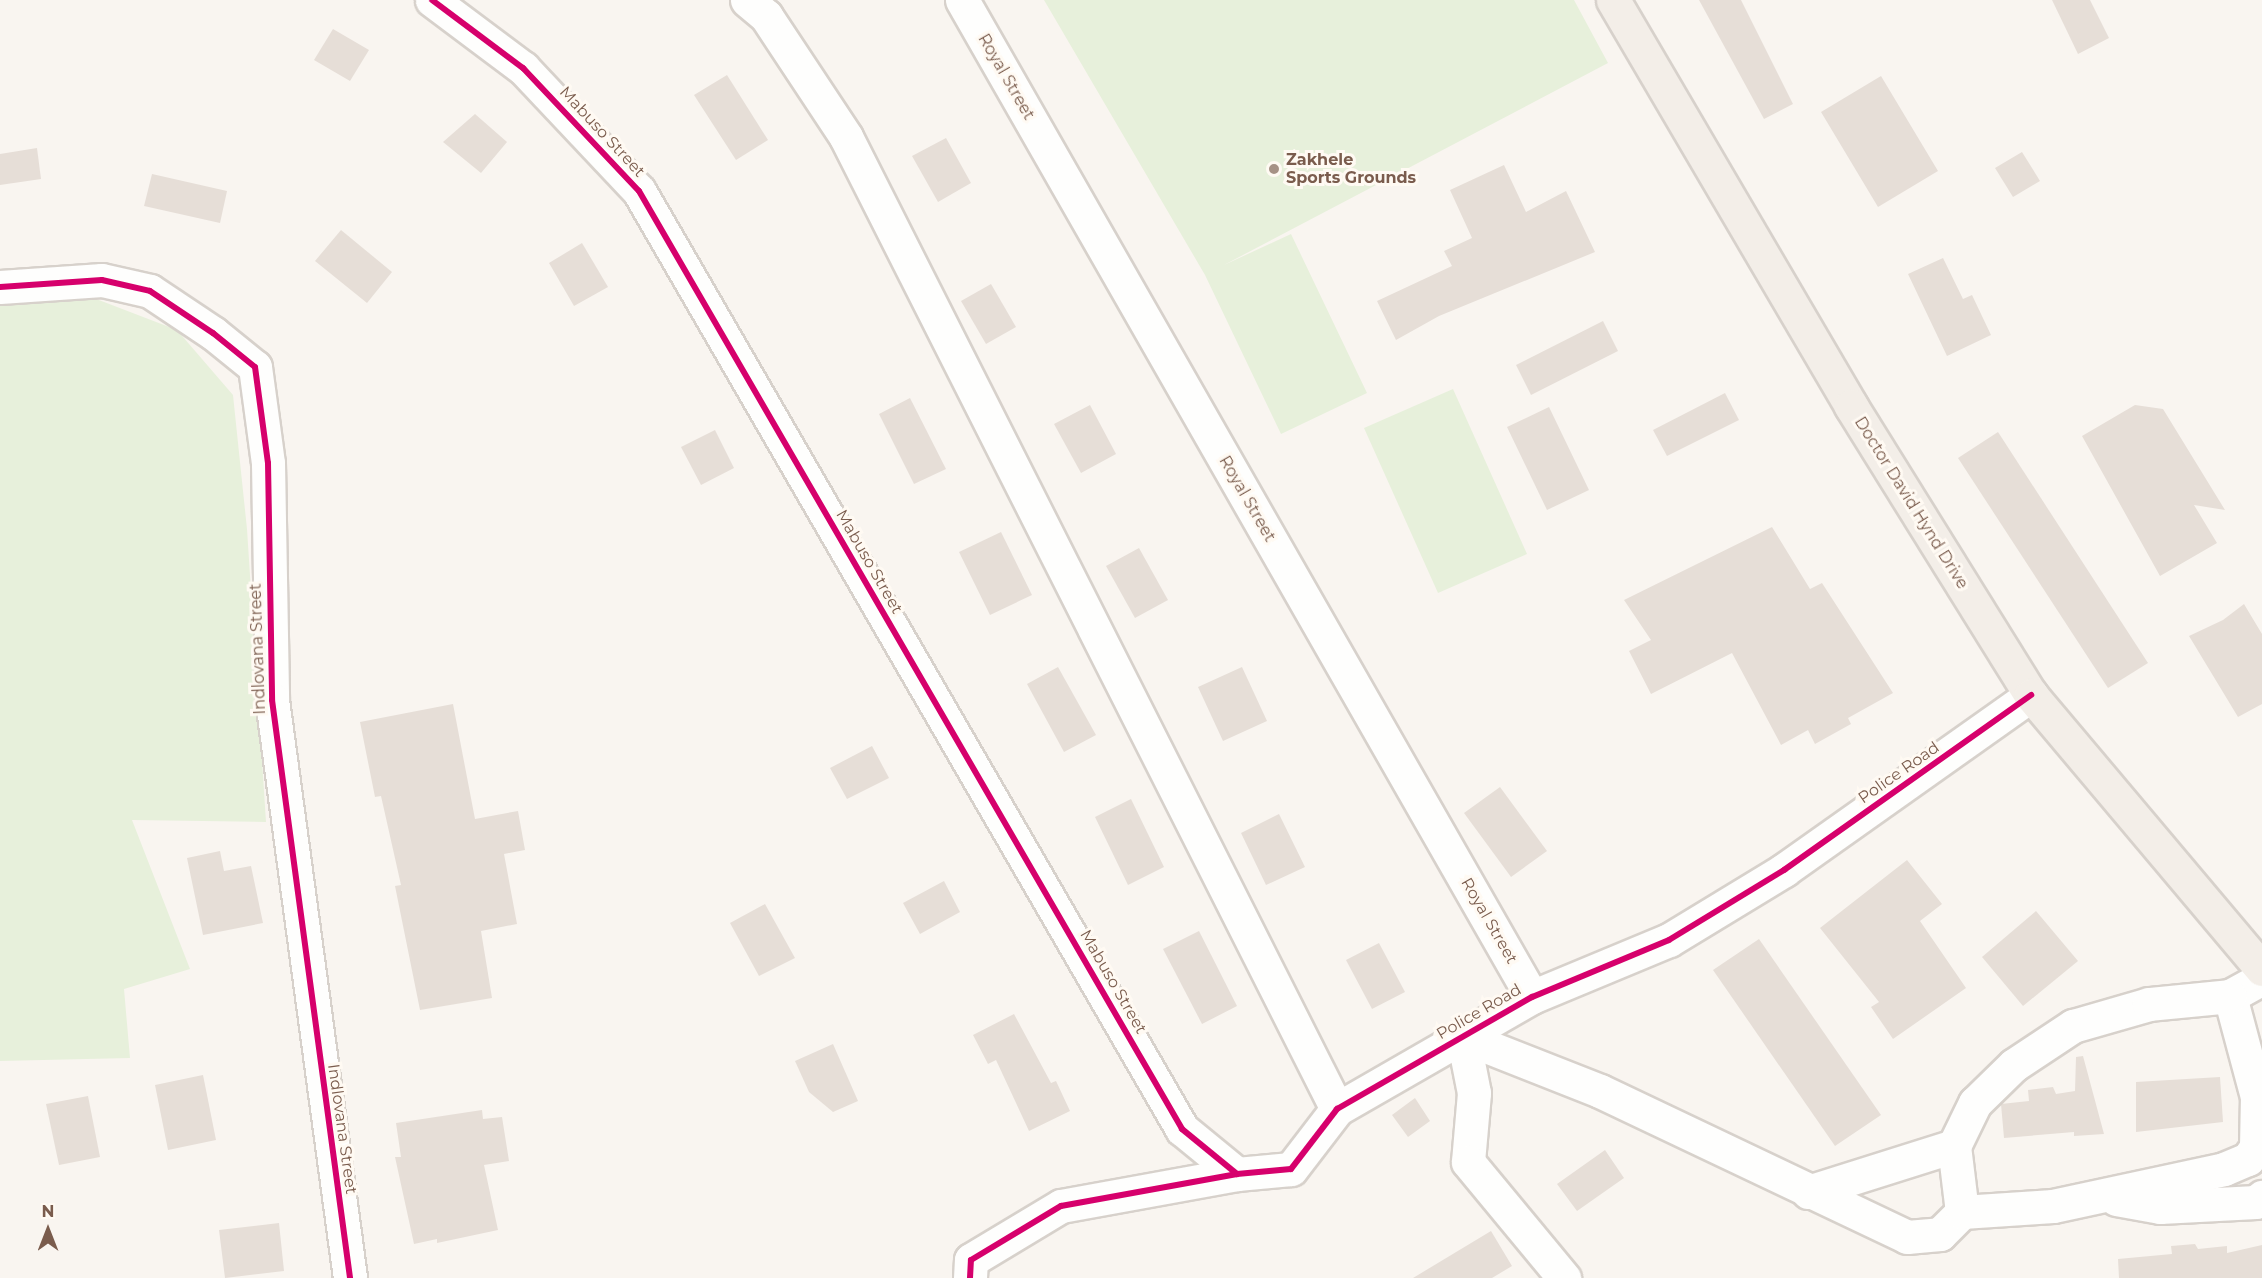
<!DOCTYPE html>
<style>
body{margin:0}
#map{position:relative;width:2262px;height:1278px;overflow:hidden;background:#f9f5f0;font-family:Montserrat,sans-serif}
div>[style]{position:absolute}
.green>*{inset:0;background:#e7f0db}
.building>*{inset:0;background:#e6ded7}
.roads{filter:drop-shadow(2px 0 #d7d1cb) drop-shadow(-2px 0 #d7d1cb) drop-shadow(0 2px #d7d1cb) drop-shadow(0 -2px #d7d1cb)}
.minor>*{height:33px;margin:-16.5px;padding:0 16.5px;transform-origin:16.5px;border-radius:16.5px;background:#fefefd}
.major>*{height:33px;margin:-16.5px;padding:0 16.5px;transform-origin:16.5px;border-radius:16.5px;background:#f3eee8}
.cycleway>*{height:6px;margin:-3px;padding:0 3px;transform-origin:3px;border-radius:3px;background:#d6006c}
.dots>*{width:16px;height:16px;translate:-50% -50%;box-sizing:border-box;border:3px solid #fffaf3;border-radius:50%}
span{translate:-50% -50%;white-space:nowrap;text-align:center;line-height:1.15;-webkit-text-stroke:6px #fffaf3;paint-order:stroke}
.street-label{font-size:16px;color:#7a5c4d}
.poi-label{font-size:16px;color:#7a5c4d;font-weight:700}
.left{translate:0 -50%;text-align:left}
.north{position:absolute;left:18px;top:1200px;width:60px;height:60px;-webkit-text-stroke:4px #fffaf3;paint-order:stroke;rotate:0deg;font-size:16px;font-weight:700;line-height:24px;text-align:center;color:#7a5c4d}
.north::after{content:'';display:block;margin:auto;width:21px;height:27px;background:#7a5c4d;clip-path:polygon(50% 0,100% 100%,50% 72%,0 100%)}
</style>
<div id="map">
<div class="green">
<i style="clip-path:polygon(1044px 0,1574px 0,1608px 63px,1224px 265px,1291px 234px,1367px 393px,1281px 434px,1205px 275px)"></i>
<i style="clip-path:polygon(91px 297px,177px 330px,233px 395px,247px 529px,266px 822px,132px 820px,190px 969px,124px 989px,130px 1058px,0 1061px,0 303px)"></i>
<i style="clip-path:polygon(1453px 389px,1527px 554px,1438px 593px,1364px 428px)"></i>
</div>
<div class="building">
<i style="clip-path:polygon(1699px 0,1741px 0,1793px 104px,1764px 119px)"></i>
<i style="clip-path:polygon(2052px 0,2090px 0,2109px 38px,2078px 54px)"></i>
<i style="clip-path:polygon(333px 29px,369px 50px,350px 81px,314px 60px)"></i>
<i style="clip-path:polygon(727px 75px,768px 140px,736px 160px,694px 95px)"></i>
<i style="clip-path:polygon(1881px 76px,1938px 171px,1878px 207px,1821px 112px)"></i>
<i style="clip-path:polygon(475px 114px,507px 142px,481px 173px,443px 142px)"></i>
<i style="clip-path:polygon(946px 138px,971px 183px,938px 202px,912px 156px)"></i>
<i style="clip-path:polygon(37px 148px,41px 179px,0 185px,0 154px)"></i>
<i style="clip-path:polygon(2022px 152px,2040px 181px,2013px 197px,1995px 168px)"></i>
<i style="clip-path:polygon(1504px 165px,1526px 212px,1566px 191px,1595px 252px,1439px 316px,1396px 340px,1377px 301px,1452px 266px,1444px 251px,1472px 238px,1450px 190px)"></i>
<i style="clip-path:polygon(152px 174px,227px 191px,220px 223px,144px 206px)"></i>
<i style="clip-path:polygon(341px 230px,392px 272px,367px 303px,315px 261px)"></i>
<i style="clip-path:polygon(582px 243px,608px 287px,574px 306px,549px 263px)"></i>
<i style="clip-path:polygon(1943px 258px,1963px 299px,1972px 295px,1991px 335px,1947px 356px,1908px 274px)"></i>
<i style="clip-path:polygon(991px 284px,1016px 327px,986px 344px,961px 301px)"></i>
<i style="clip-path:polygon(1603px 321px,1618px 351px,1531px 395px,1516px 365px)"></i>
<i style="clip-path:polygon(1725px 393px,1739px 420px,1667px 456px,1653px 430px)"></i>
<i style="clip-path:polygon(910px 398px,946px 469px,914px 484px,879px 414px)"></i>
<i style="clip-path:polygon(1090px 405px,1116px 454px,1081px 473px,1054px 424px)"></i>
<i style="clip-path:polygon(2135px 405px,2163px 409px,2225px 510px,2194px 505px,2217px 543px,2160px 576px,2082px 436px)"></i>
<i style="clip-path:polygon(1549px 407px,1589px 490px,1547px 510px,1507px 427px)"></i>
<i style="clip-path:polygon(715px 430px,734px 468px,701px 485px,681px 447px)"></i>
<i style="clip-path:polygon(1998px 432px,2148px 663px,2108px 688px,1958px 458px)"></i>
<i style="clip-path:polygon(1772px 527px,1810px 589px,1822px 583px,1893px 693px,1848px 718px,1851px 724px,1815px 744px,1808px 730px,1781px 745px,1732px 653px,1651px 694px,1629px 651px,1651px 640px,1624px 600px)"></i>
<i style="clip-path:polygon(1001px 532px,1032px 595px,990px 615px,959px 552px)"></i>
<i style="clip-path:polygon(1139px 548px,1168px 600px,1135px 618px,1106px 566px)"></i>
<i style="clip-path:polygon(2244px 604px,2262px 634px,2262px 704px,2238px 717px,2189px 636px,2223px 620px)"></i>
<i style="clip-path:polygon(1058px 667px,1096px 735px,1064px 752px,1027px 684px)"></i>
<i style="clip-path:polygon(1242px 667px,1267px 721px,1223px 741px,1198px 687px)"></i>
<i style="clip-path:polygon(453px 704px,475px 819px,518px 811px,525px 850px,504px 854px,517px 924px,481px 931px,492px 998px,420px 1010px,395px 886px,401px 885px,381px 796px,375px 797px,360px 722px)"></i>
<i style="clip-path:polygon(872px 746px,889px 778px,847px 799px,830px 768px)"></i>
<i style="clip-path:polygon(1500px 787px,1547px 851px,1511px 877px,1464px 813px)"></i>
<i style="clip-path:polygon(1131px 799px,1164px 867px,1128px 885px,1095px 817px)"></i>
<i style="clip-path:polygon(1279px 814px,1305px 867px,1266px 885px,1241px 833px)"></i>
<i style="clip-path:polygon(220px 851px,224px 871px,251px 866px,263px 923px,203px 935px,187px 858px)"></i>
<i style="clip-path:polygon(1907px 860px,1942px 904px,1920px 921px,1966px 988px,1893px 1039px,1871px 1007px,1879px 1002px,1820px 928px)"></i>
<i style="clip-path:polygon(944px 881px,960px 912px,920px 934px,903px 903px)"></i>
<i style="clip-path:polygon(765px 904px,795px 958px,759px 976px,730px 923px)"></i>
<i style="clip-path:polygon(2036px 911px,2078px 961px,2023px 1006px,1982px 957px)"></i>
<i style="clip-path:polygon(1199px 931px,1237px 1006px,1202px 1024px,1163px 949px)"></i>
<i style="clip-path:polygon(1759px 939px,1881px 1115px,1835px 1146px,1713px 970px)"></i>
<i style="clip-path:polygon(1379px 943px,1405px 992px,1372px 1009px,1346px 960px)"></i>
<i style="clip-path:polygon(1014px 1014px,1051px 1083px,1056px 1081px,1070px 1111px,1029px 1131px,996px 1060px,988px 1064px,973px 1035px)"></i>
<i style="clip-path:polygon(833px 1044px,858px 1101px,833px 1112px,809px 1092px,795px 1061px)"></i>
<i style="clip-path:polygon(2083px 1056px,2104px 1134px,2074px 1136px,2074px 1132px,2004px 1138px,2001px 1104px,2029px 1101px,2028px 1090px,2053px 1087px,2056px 1094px,2075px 1091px,2076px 1057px)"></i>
<i style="clip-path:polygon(203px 1075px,216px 1140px,168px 1150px,155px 1085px)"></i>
<i style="clip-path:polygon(2220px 1077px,2223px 1122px,2136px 1132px,2136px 1082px)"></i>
<i style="clip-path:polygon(88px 1096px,100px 1157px,59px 1165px,46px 1104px)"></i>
<i style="clip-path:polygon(1415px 1098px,1430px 1121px,1408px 1137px,1392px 1115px)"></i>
<i style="clip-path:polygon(482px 1110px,483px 1119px,502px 1117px,509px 1161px,484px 1165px,498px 1230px,437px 1243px,437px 1239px,414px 1244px,395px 1157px,401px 1157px,396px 1123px)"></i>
<i style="clip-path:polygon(1605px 1150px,1624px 1178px,1577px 1211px,1557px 1184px)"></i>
<i style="clip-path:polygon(279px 1223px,284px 1271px,225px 1278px,219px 1230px)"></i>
<i style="clip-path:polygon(1491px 1231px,1512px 1266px,1492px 1278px,1413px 1278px)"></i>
<i style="clip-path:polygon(2195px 1244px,2198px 1249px,2227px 1246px,2227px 1253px,2262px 1245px,2262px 1278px,2119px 1278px,2118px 1259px,2172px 1254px,2171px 1246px)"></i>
</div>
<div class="roads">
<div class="minor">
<i style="left:432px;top:0;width:114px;rotate:36.8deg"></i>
<i style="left:523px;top:68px;width:169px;rotate:46.7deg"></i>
<i style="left:639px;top:191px;width:1084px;rotate:59.93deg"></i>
<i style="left:1182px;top:1129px;width:71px;rotate:39.3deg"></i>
<i style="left:747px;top:0;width:25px;rotate:40deg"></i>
<i style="left:766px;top:16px;width:145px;rotate:56.5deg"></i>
<i style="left:846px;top:137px;width:1089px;rotate:63.2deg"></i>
<i style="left:962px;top:0;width:1148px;rotate:60.24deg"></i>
<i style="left:0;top:287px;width:102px;rotate:-3.9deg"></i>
<i style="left:102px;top:280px;width:49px;rotate:12.9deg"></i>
<i style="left:150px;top:291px;width:76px;rotate:33.7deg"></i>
<i style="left:213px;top:333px;width:54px;rotate:39deg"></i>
<i style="left:255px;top:367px;width:97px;rotate:82.3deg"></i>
<i style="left:268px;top:463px;width:237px;rotate:89deg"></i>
<i style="left:272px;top:700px;width:583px;rotate:82.31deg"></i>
<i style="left:1463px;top:1037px;width:147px;rotate:21.5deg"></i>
<i style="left:1600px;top:1091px;width:340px;rotate:25.4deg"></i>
<i style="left:1907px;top:1237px;width:33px;rotate:-5deg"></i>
<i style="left:1940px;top:1234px;width:31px;rotate:-45deg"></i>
<i style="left:1962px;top:1212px;width:91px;rotate:-3.8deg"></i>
<i style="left:2053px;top:1206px;width:175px;rotate:-12.2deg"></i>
<i style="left:2224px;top:1169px;width:26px;rotate:-23deg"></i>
<i style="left:2248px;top:1159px;width:14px;rotate:-56deg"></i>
<i style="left:2256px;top:1147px;width:50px;rotate:-88.9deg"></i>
<i style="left:2257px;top:1097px;width:105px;rotate:-105deg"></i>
<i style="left:2230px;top:996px;width:37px;rotate:-29deg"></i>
<i style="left:1463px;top:1037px;width:57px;rotate:78.9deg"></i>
<i style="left:1474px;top:1093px;width:69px;rotate:95deg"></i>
<i style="left:1468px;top:1162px;width:151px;rotate:50.4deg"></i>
<i style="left:1808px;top:1192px;width:153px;rotate:-17.5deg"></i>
<i style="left:2116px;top:1199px;width:45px;rotate:10.3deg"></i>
<i style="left:2160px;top:1207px;width:96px;rotate:-3deg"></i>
<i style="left:2256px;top:1202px;width:8px;rotate:-40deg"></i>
<i style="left:1962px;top:1212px;width:66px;rotate:-96.9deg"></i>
<i style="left:1954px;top:1146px;width:48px;rotate:-64deg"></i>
<i style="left:1975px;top:1103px;width:54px;rotate:-44.3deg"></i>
<i style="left:2014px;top:1065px;width:71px;rotate:-33.5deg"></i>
<i style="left:2073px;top:1026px;width:79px;rotate:-16.1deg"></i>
<i style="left:2149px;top:1004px;width:81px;rotate:-5.6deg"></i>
<i style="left:970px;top:1278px;width:18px;rotate:-87deg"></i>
<i style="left:971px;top:1260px;width:105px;rotate:-31deg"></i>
<i style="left:1061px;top:1206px;width:179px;rotate:-10.3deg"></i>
<i style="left:1237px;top:1174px;width:54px;rotate:-5.3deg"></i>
<i style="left:1291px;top:1169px;width:76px;rotate:-52.5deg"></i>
<i style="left:1337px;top:1109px;width:225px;rotate:-29.9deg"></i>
<i style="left:1532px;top:997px;width:148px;rotate:-22.6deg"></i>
<i style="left:1669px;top:940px;width:135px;rotate:-31.3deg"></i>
<i style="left:1784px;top:870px;width:303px;rotate:-35.3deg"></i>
</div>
<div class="major">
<i style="left:1613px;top:0;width:471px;rotate:59.6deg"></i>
<i style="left:1851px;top:406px;width:340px;rotate:58.1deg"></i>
<i style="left:2031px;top:695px;width:358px;rotate:49.9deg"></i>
</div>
</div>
<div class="cycleway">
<i style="left:432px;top:0;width:114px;rotate:36.8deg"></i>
<i style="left:523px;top:68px;width:169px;rotate:46.7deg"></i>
<i style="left:639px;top:191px;width:1084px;rotate:59.93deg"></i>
<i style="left:1182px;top:1129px;width:71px;rotate:39.3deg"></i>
<i style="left:0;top:287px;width:102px;rotate:-3.9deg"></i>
<i style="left:102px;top:280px;width:49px;rotate:12.9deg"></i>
<i style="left:150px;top:291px;width:76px;rotate:33.7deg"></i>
<i style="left:213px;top:333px;width:54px;rotate:39deg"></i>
<i style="left:255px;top:367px;width:97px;rotate:82.3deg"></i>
<i style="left:268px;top:463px;width:237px;rotate:89deg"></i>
<i style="left:272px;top:700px;width:583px;rotate:82.31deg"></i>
<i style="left:970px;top:1278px;width:18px;rotate:-87deg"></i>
<i style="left:971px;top:1260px;width:105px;rotate:-31deg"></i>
<i style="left:1061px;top:1206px;width:179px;rotate:-10.3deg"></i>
<i style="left:1237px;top:1174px;width:54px;rotate:-5.3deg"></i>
<i style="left:1291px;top:1169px;width:76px;rotate:-52.5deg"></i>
<i style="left:1337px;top:1109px;width:225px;rotate:-29.9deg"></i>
<i style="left:1532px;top:997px;width:148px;rotate:-22.6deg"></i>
<i style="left:1669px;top:940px;width:135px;rotate:-31.3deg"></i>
<i style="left:1784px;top:870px;width:303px;rotate:-35.3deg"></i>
</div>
<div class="dots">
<i style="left:1274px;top:169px;background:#a69286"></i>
</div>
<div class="street-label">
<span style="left:1006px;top:77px;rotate:60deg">Royal Street</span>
<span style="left:602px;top:132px;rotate:47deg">Mabuso Street</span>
<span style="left:1247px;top:499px;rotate:60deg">Royal Street</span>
<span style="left:1911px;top:503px;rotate:58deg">Doctor David Hynd Drive</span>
<span style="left:869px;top:562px;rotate:60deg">Mabuso Street</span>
<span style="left:258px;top:649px;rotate:-92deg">Indlovana Street</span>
<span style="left:1899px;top:773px;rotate:-35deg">Police Road</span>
<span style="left:1489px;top:921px;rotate:60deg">Royal Street</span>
<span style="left:1113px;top:982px;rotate:60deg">Mabuso Street</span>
<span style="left:1479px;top:1012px;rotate:-30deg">Police Road</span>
<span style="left:342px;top:1129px;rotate:82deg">Indlovana Street</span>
</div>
<div class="poi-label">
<span class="left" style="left:1286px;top:169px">Zakhele<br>Sports Grounds</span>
</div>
<div class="north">N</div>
</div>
